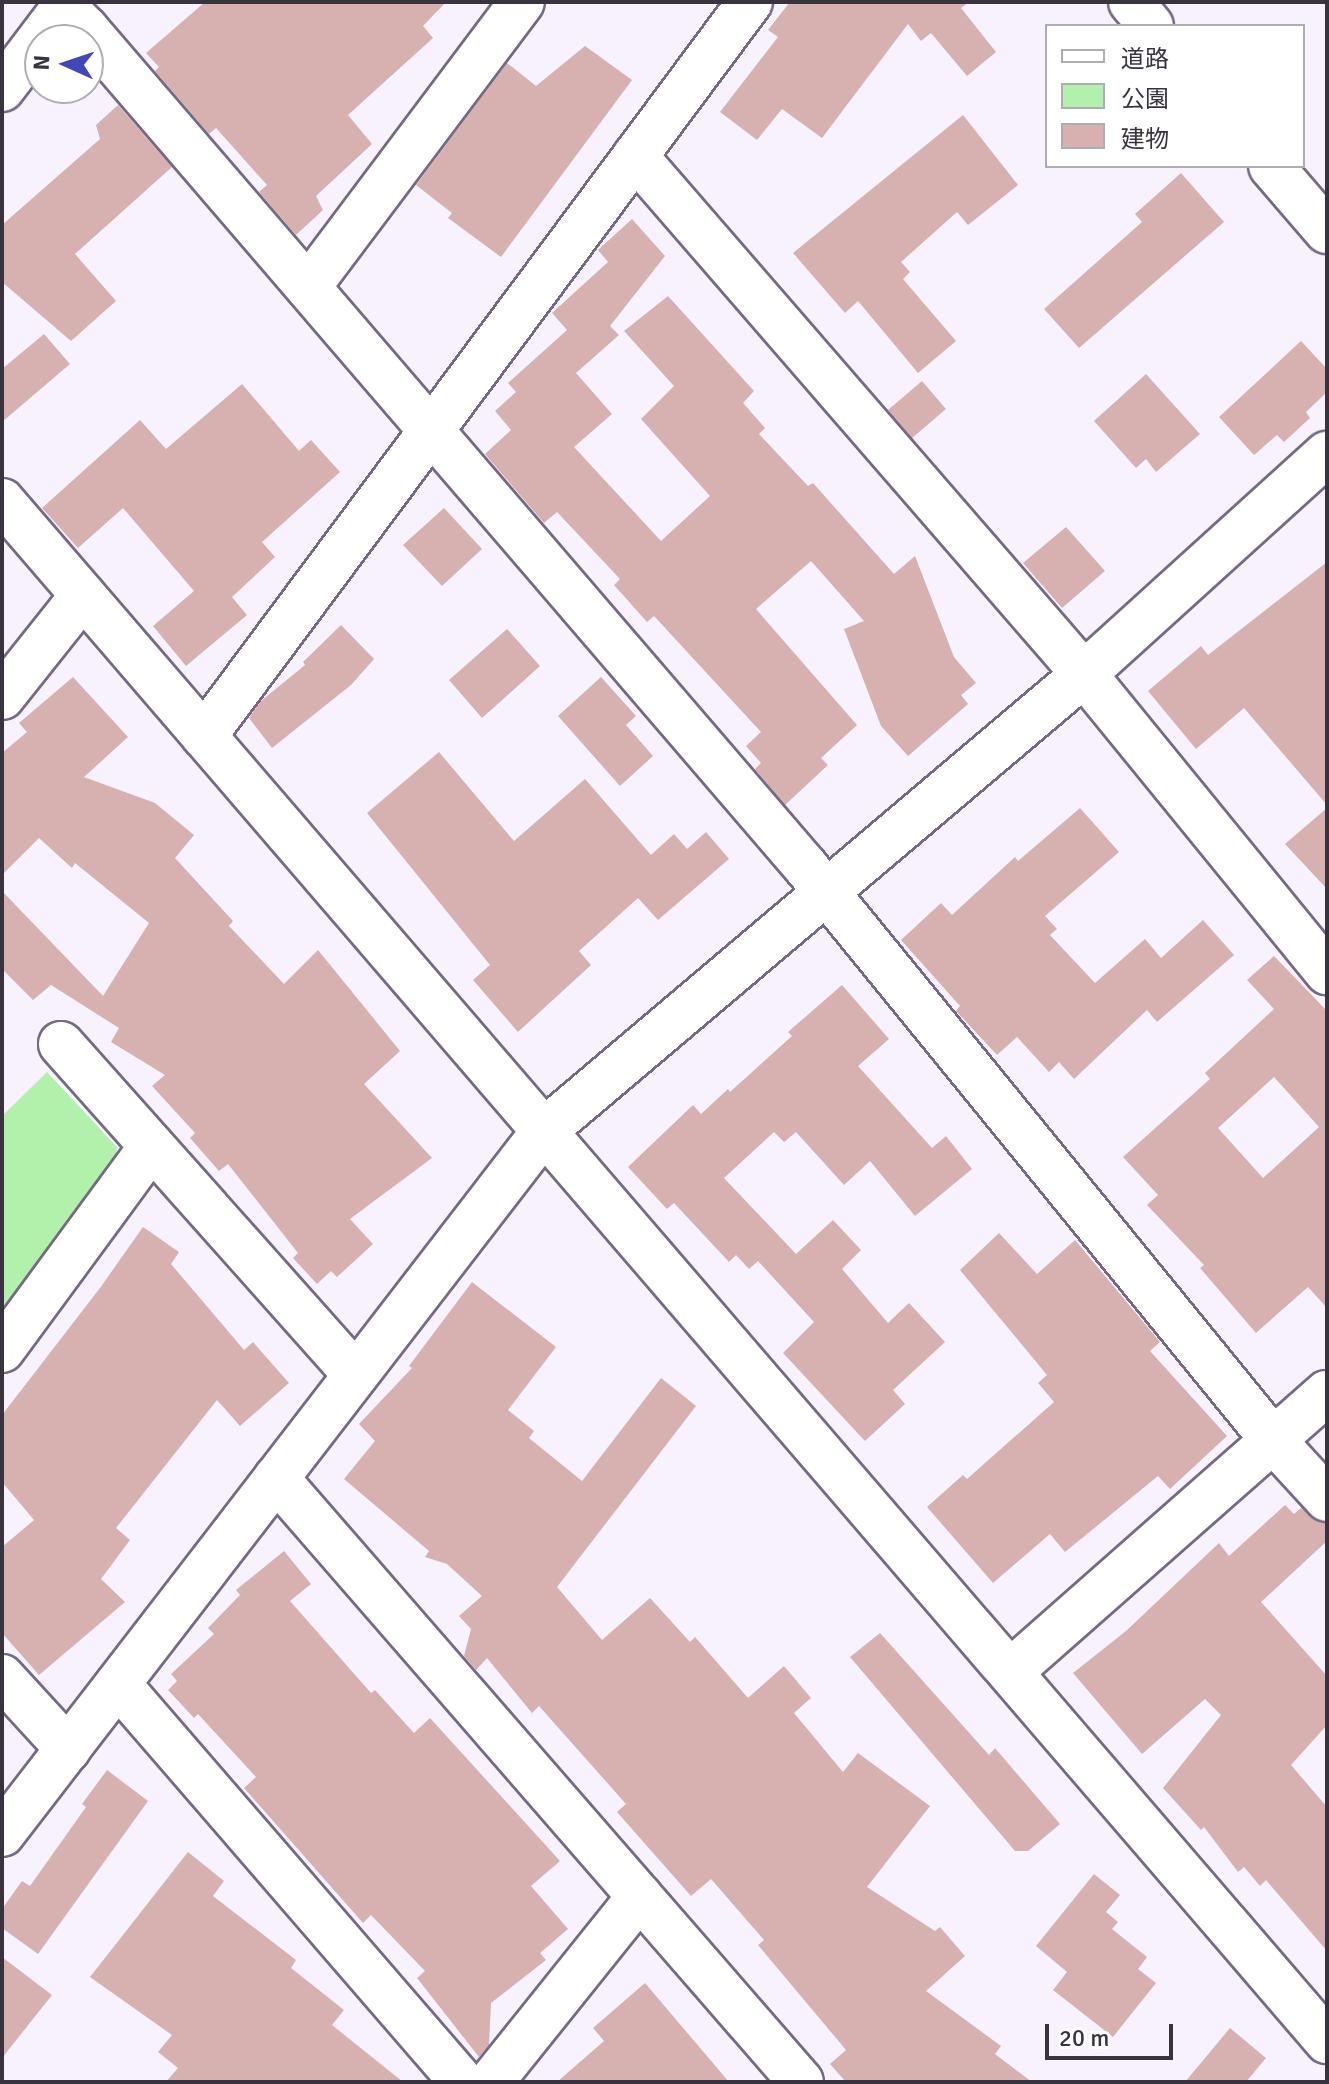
<!DOCTYPE html>
<meta charset="utf-8">
<style>
body{margin:0}
#map{position:relative;width:1329px;height:2084px;overflow:hidden;background:#f8f2ff;font-family:Signika,"Noto Sans JP",sans-serif}
div>[style]{position:absolute}
.green>*{inset:0;background:#b2f1ac}
.building>*{inset:0;background:#d6b1b0}
.roads{filter:drop-shadow(2px 0 #756984) drop-shadow(-2px 0 #756984) drop-shadow(0 2px #756984) drop-shadow(0 -2px #756984)}
.minor>*{height:44px;margin:-22px;padding:0 22px;transform-origin:22px;border-radius:22px;background:#fff}
.major>*{height:44px;margin:-22px;padding:0 22px;transform-origin:22px;border-radius:22px;background:#fff}
span{translate:-50% -50%;white-space:nowrap;text-align:center;line-height:1.15;-webkit-text-stroke:8px #fff;paint-order:stroke}
.frame{position:absolute;inset:0;border:4px solid #38333f;pointer-events:none}
.legend{position:absolute;left:1045px;top:24px;width:260px;height:144px;box-sizing:border-box;background:#fff;border:2px solid #afadb2;margin:0;padding:10px 14px;list-style:none;font-size:24px;color:#38333f}
.legend li{display:flex;align-items:center;gap:16px;height:40px}
.legend b{width:40px;border:2px solid #afadb2}
.north{position:absolute;left:24px;top:24px;width:80px;height:80px;box-sizing:border-box;background:#fff;border:2px solid #afadb2;border-radius:50%;rotate:273deg;font-size:22px;font-weight:700;line-height:32px;text-align:center;color:#38333f}
.north::after{content:'';display:block;margin:auto;width:28px;height:36px;background:#3f47bb;clip-path:polygon(50% 0,100% 100%,50% 72%,0 100%)}
.scale{position:absolute;left:1045px;top:2024px;width:128px;height:36px;box-sizing:border-box;border:4px solid #38333f;border-top:0;padding-left:10px;font-size:24px;line-height:28px;white-space:nowrap;color:#38333f;-webkit-text-stroke:6px #fff;paint-order:stroke}
</style>
<div id="map">
<div class="green">
<i style="clip-path:polygon(47px 1072px,117px 1147px,114px 1166px,2px 1308px,2px 1116px)"></i>
</div>
<div class="building">
<i style="clip-path:polygon(205px 2px,446px 2px,423px 26px,433px 38px,348px 115px,372px 144px,316px 196px,323px 210px,296px 235px,259px 192px,267px 185px,216px 128px,209px 134px,155px 71px,159px 67px,146px 53px)"></i>
<i style="clip-path:polygon(790px 2px,969px 2px,961px 8px,996px 52px,967px 76px,931px 33px,921px 41px,908px 24px,822px 138px,782px 109px,757px 140px,720px 112px,778px 37px,768px 30px)"></i>
<i style="clip-path:polygon(585px 46px,632px 80px,501px 257px,448px 218px,452px 213px,416px 185px,507px 63px,536px 86px)"></i>
<i style="clip-path:polygon(118px 105px,172px 167px,75px 254px,116px 301px,71px 341px,2px 282px,2px 225px,100px 139px,96px 125px)"></i>
<i style="clip-path:polygon(963px 115px,1018px 185px,968px 225px,957px 212px,901px 262px,910px 272px,903px 279px,956px 341px,918px 373px,858px 301px,845px 313px,793px 253px)"></i>
<i style="clip-path:polygon(1181px 173px,1224px 222px,1079px 348px,1044px 309px,1142px 222px,1135px 214px)"></i>
<i style="clip-path:polygon(632px 219px,665px 256px,610px 326px,619px 335px,576px 373px,612px 414px,574px 447px,661px 541px,710px 496px,641px 419px,674px 386px,624px 331px,668px 296px,754px 391px,743px 403px,765px 428px,759px 434px,808px 486px,813px 483px,894px 574px,915px 556px,954px 657px,976px 683px,961px 695px,968px 704px,908px 756px,881px 726px,844px 629px,864px 621px,811px 561px,756px 609px,857px 725px,821px 758px,828px 765px,785px 805px,755px 769px,761px 763px,746px 746px,761px 732px,654px 616px,647px 622px,614px 585px,620px 579px,557px 512px,544px 523px,485px 454px,511px 430px,495px 411px,516px 392px,508px 383px,567px 330px,552px 313px,608px 262px,598px 250px)"></i>
<i style="clip-path:polygon(44px 334px,70px 364px,2px 422px,2px 369px)"></i>
<i style="clip-path:polygon(1301px 341px,1327px 369px,1327px 392px,1306px 412px,1310px 418px,1284px 442px,1277px 435px,1254px 455px,1219px 417px)"></i>
<i style="clip-path:polygon(1146px 374px,1200px 434px,1156px 472px,1146px 459px,1136px 468px,1094px 421px)"></i>
<i style="clip-path:polygon(922px 381px,946px 409px,912px 438px,888px 410px)"></i>
<i style="clip-path:polygon(242px 384px,299px 451px,311px 440px,340px 472px,262px 542px,275px 557px,232px 597px,247px 615px,186px 666px,153px 626px,194px 591px,123px 508px,78px 548px,42px 508px,140px 420px,166px 449px)"></i>
<i style="clip-path:polygon(444px 508px,482px 549px,442px 586px,403px 545px)"></i>
<i style="clip-path:polygon(1066px 527px,1105px 571px,1062px 608px,1023px 563px)"></i>
<i style="clip-path:polygon(1327px 562px,1327px 805px,1244px 708px,1196px 749px,1148px 691px,1201px 646px,1208px 655px)"></i>
<i style="clip-path:polygon(341px 625px,374px 659px,351px 685px,272px 748px,249px 718px,261px 701px,305px 665px,303px 662px)"></i>
<i style="clip-path:polygon(507px 629px,540px 666px,482px 718px,449px 680px)"></i>
<i style="clip-path:polygon(73px 677px,128px 737px,84px 777px,155px 803px,194px 835px,175px 858px,233px 921px,229px 926px,284px 984px,318px 950px,400px 1051px,364px 1084px,432px 1158px,350px 1219px,373px 1244px,337px 1277px,331px 1271px,317px 1284px,293px 1258px,298px 1253px,228px 1164px,219px 1171px,190px 1138px,195px 1133px,152px 1086px,165px 1075px,111px 1042px,119px 1028px,51px 985px,33px 1000px,2px 969px,2px 891px,103px 996px,149px 923px,75px 863px,72px 868px,39px 838px,2px 875px,2px 753px,27px 732px,19px 723px)"></i>
<i style="clip-path:polygon(601px 677px,636px 716px,626px 725px,653px 756px,620px 786px,558px 716px)"></i>
<i style="clip-path:polygon(439px 752px,514px 841px,585px 779px,651px 855px,674px 834px,687px 849px,706px 832px,729px 859px,658px 920px,638px 898px,579px 951px,591px 965px,518px 1032px,473px 980px,490px 965px,367px 813px)"></i>
<i style="clip-path:polygon(1080px 808px,1119px 852px,1045px 916px,1057px 929px,1050px 935px,1095px 983px,1145px 939px,1161px 958px,1203px 920px,1234px 955px,1157px 1022px,1147px 1010px,1074px 1079px,1059px 1062px,1049px 1072px,1017px 1037px,997px 1055px,956px 1011px,960px 1006px,901px 940px,941px 903px,952px 915px,1015px 857px,1018px 861px)"></i>
<i style="clip-path:polygon(1327px 808px,1327px 889px,1285px 844px)"></i>
<i style="clip-path:polygon(evenodd,1274px 956px,1327px 1011px,1327px 1308px,1308px 1287px,1256px 1333px,1200px 1268px,1204px 1265px,1147px 1205px,1158px 1195px,1123px 1157px,1210px 1079px,1205px 1073px,1274px 1009px,1247px 980px,1274px 956px,1274px 1077px,1319px 1127px,1263px 1178px,1218px 1128px,1274px 1077px)"></i>
<i style="clip-path:polygon(842px 985px,889px 1039px,858px 1066px,932px 1148px,946px 1136px,972px 1169px,915px 1216px,870px 1161px,844px 1185px,796px 1132px,784px 1142px,774px 1132px,724px 1178px,796px 1254px,833px 1220px,861px 1250px,842px 1269px,888px 1323px,909px 1303px,945px 1342px,893px 1390px,905px 1404px,865px 1441px,783px 1353px,814px 1322px,758px 1261px,749px 1269px,736px 1255px,729px 1262px,674px 1203px,667px 1209px,628px 1167px,693px 1105px,701px 1114px,728px 1089px,730px 1092px,792px 1036px,788px 1032px)"></i>
<i style="clip-path:polygon(143px 1227px,179px 1252px,171px 1264px,244px 1350px,253px 1342px,289px 1383px,240px 1426px,217px 1400px,116px 1528px,130px 1540px,101px 1579px,125px 1602px,39px 1675px,2px 1633px,2px 1547px,34px 1520px,2px 1482px,2px 1415px,100px 1288px)"></i>
<i style="clip-path:polygon(999px 1233px,1037px 1274px,1075px 1240px,1160px 1342px,1150px 1351px,1227px 1436px,1170px 1489px,1158px 1476px,1065px 1552px,1050px 1534px,993px 1583px,927px 1507px,963px 1475px,967px 1479px,1054px 1402px,1038px 1383px,1047px 1375px,960px 1270px)"></i>
<i style="clip-path:polygon(472px 1282px,556px 1347px,508px 1410px,534px 1431px,529px 1438px,582px 1481px,661px 1378px,696px 1406px,557px 1587px,602px 1640px,650px 1598px,690px 1642px,695px 1637px,748px 1698px,784px 1666px,811px 1698px,794px 1713px,843px 1772px,858px 1753px,930px 1806px,867px 1887px,935px 1931px,940px 1927px,965px 1956px,926px 1991px,1001px 2046px,995px 2054px,1032px 2082px,846px 2082px,830px 2064px,846px 2050px,758px 1945px,764px 1940px,711px 1879px,691px 1896px,617px 1812px,626px 1804px,539px 1706px,532px 1713px,487px 1658px,476px 1670px,464px 1656px,471px 1629px,459px 1616px,482px 1596px,447px 1564px,425px 1557px,429px 1551px,344px 1479px,375px 1441px,359px 1424px,412px 1368px,409px 1366px)"></i>
<i style="clip-path:polygon(1285px 1505px,1294px 1514px,1301px 1508px,1319px 1522px,1327px 1523px,1327px 1541px,1261px 1602px,1327px 1676px,1327px 1725px,1291px 1765px,1327px 1807px,1327px 1951px,1266px 1880px,1260px 1886px,1244px 1867px,1238px 1872px,1204px 1827px,1201px 1830px,1163px 1788px,1221px 1715px,1205px 1699px,1142px 1754px,1073px 1673px,1126px 1631px,1219px 1543px,1229px 1556px)"></i>
<i style="clip-path:polygon(284px 1551px,311px 1584px,290px 1601px,371px 1693px,375px 1690px,414px 1733px,430px 1718px,560px 1861px,531px 1886px,568px 1929px,540px 1953px,546px 1960px,491px 2003px,489px 2045px,479px 2057px,417px 1978px,425px 1971px,371px 1915px,363px 1923px,244px 1788px,256px 1777px,198px 1714px,194px 1718px,168px 1690px,177px 1681px,171px 1674px,214px 1634px,208px 1628px,240px 1595px,236px 1590px)"></i>
<i style="clip-path:polygon(880px 1633px,989px 1755px,995px 1748px,1060px 1824px,1028px 1851px,1015px 1851px,850px 1657px)"></i>
<i style="clip-path:polygon(107px 1770px,148px 1801px,38px 1954px,2px 1928px,2px 1909px,22px 1881px,30px 1886px,86px 1807px,82px 1804px)"></i>
<i style="clip-path:polygon(188px 1852px,224px 1881px,213px 1896px,296px 1960px,291px 1968px,344px 2010px,332px 2025px,403px 2082px,166px 2082px,178px 2068px,158px 2052px,172px 2035px,90px 1977px)"></i>
<i style="clip-path:polygon(1094px 1874px,1120px 1895px,1106px 1912px,1118px 1922px,1112px 1929px,1147px 1957px,1138px 1969px,1156px 1983px,1113px 2037px,1053px 1990px,1067px 1972px,1036px 1946px)"></i>
<i style="clip-path:polygon(2px 1957px,52px 1995px,2px 2058px)"></i>
<i style="clip-path:polygon(645px 1983px,729px 2082px,557px 2082px,604px 2041px,593px 2028px)"></i>
<i style="clip-path:polygon(1230px 2028px,1266px 2058px,1246px 2082px,1185px 2082px)"></i>
</div>
<div class="roads">
<div class="minor">
<i style="left:1131px;top:2px;width:31px;rotate:50deg"></i>
<i style="left:64px;top:7px;width:31px;rotate:45deg"></i>
<i style="left:86px;top:29px;width:1105px;rotate:49.33deg"></i>
<i style="left:806px;top:867px;width:739px;rotate:50.82deg"></i>
<i style="left:1273px;top:1440px;width:80px;rotate:47.5deg"></i>
<i style="left:635px;top:156px;width:686px;rotate:49.08deg"></i>
<i style="left:1084px;top:674px;width:385px;rotate:50.8deg"></i>
<i style="left:1271px;top:166px;width:86px;rotate:49.3deg"></i>
<i style="left:308px;top:287px;width:356px;rotate:-53.1deg"></i>
<i style="left:2px;top:501px;width:2032px;rotate:49.29deg"></i>
<i style="left:2px;top:697px;width:130px;rotate:-51.5deg"></i>
<i style="left:204px;top:736px;width:915px;rotate:-53.36deg"></i>
<i style="left:61px;top:1044px;width:443px;rotate:48.3deg"></i>
<i style="left:2px;top:1350px;width:253px;rotate:-53.7deg"></i>
<i style="left:276px;top:1478px;width:800px;rotate:49deg"></i>
<i style="left:1010px;top:1672px;width:422px;rotate:-41.4deg"></i>
<i style="left:2px;top:1677px;width:98px;rotate:47.5deg"></i>
<i style="left:118px;top:1684px;width:526px;rotate:49.16deg"></i>
<i style="left:2px;top:1834px;width:888px;rotate:-52.37deg"></i>
<i style="left:544px;top:1131px;width:707px;rotate:-40.24deg"></i>
<i style="left:1084px;top:674px;width:328px;rotate:-42.2deg"></i>
<i style="left:491px;top:2082px;width:238px;rotate:-51.3deg"></i>
</div>
<div class="major">
<i style="left:2px;top:89px;width:109px;rotate:-52.8deg"></i>
</div>
</div>
<div class="frame"></div>
<ul class="legend">
<li><b style="height:10px;background:#fff"></b>道路</li>
<li><b style="height:22px;background:#b2f1ac"></b>公園</li>
<li><b style="height:22px;background:#d6b1b0"></b>建物</li>
</ul>
<div class="north">N</div>
<div class="scale">20 m</div>
</div>
